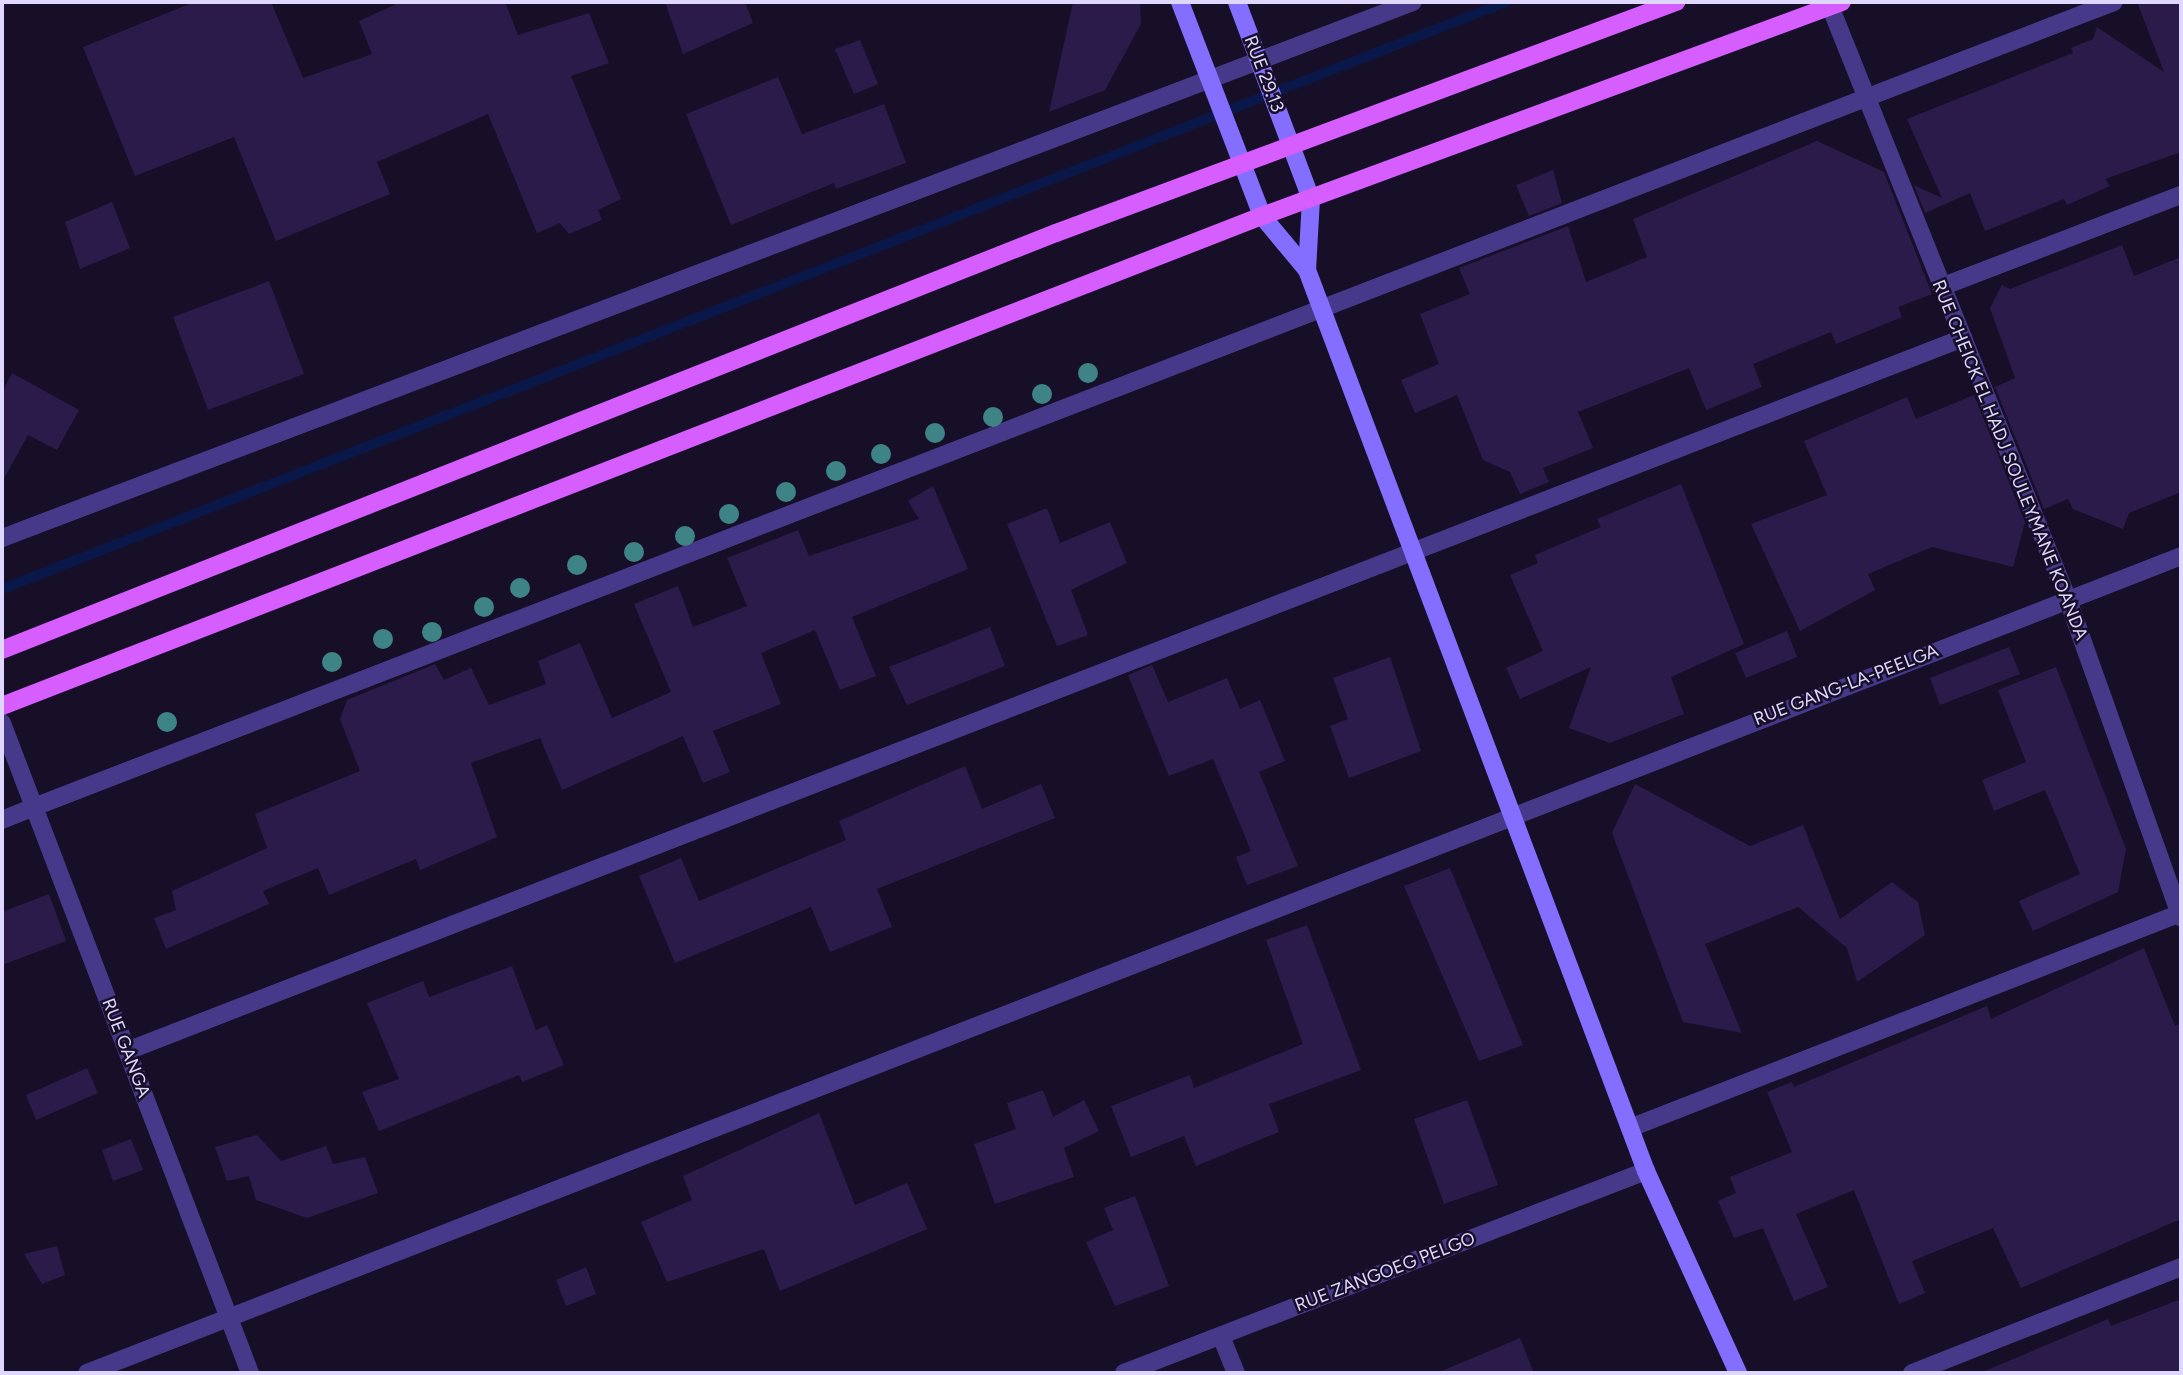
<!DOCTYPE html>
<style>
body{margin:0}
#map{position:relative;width:2183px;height:1375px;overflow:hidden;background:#170f28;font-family:Figtree,sans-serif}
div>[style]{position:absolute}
.stream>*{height:10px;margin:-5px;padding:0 5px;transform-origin:5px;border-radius:5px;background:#091848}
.building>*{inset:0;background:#2a1b4a}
.service>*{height:18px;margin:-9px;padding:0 9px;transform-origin:9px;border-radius:9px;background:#463989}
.minor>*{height:18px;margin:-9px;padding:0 9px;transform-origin:9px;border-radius:9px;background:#463989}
.secondary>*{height:18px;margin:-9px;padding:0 9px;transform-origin:9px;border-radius:9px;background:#836eff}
.primary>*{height:18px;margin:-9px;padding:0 9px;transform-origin:9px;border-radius:9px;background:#d65eff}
.trees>*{width:20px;height:20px;margin:-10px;border-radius:50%;background:#3e8486}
span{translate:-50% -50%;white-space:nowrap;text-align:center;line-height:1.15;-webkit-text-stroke:5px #170f28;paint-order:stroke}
.street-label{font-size:18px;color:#e0d7ff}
.frame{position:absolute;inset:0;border:4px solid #e0d7ff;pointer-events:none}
</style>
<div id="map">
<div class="stream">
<i style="left:2px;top:589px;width:1614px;rotate:-21.32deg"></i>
</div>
<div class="building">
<i style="clip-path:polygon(194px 2px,271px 2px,303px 78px,372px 54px,359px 21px,401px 2px,505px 2px,518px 35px,589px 13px,609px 63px,571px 76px,621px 199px,598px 210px,602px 220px,569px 234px,560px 223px,537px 233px,488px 114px,377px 162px,390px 194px,276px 241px,234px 137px,135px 176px,83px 47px)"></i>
<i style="clip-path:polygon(665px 2px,745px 2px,753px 23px,683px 54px)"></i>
<i style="clip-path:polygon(1073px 2px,1140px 2px,1141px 24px,1105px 90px,1049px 112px)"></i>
<i style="clip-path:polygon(2137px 2px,2181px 2px,2181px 152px,2105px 179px,2110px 186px,2067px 205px,2064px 199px,1985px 231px,1970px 193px,1925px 213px,1914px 185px,1942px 198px,1907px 119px,2073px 53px,2071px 48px,2093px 39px,2097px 27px,2164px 72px)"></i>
<i style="clip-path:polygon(860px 40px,878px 84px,854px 94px,835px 49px)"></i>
<i style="clip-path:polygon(778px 77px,802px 134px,884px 104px,906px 163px,836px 189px,834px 183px,731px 225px,686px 114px)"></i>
<i style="clip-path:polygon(1817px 141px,1884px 172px,1932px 294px,1898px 307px,1902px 317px,1836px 344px,1831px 332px,1753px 364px,1762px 387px,1706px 410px,1689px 368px,1578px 412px,1593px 448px,1543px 468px,1549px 482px,1520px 494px,1510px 472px,1483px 460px,1457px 395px,1415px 413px,1401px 380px,1439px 364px,1420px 314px,1470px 294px,1459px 268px,1568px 226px,1586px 282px,1647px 257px,1633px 219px)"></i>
<i style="clip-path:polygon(1553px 170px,1562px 203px,1529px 216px,1516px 185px)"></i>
<i style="clip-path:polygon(112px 202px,130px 248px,80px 269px,65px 222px)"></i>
<i style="clip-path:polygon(2122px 245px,2134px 276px,2181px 257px,2181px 492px,2129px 513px,2123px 529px,2073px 509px,2068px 499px,2044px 509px,1995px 387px,2015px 378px,1990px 308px,2002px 285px,2010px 289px)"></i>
<i style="clip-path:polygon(269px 281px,304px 374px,208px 410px,173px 317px)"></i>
<i style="clip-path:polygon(12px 373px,79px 410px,57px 450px,28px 435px,2px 482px,2px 393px)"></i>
<i style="clip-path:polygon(1974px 395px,2025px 522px,2013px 567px,1932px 547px,1868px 574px,1875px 590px,1800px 631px,1751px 524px,1827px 495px,1804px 441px,1907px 397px,1916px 419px)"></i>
<i style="clip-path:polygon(1681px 484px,1744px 644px,1671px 677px,1684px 714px,1610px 743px,1569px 728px,1591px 667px,1520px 699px,1506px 668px,1543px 651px,1510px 575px,1538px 563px,1535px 555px,1601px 527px,1597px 519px)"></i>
<i style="clip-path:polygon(933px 486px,968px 569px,852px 617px,876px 676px,840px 690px,815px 630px,761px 653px,781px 704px,713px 731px,730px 772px,703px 783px,683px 736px,562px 790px,540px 738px,471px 763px,497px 837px,420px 870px,416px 859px,329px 895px,318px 868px,263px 891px,269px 904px,166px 949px,154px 918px,176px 910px,172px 891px,267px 848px,255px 814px,360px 771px,340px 719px,347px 700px,435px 664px,444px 680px,471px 668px,489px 705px,546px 684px,538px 661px,580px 643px,612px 718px,671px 692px,634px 604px,678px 586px,693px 627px,747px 606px,727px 558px,798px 530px,809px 556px,919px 519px,908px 501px)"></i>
<i style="clip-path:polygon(1047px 508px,1060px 543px,1110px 522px,1127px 563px,1071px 590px,1088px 635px,1057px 646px,1007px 524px)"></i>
<i style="clip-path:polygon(990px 627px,1005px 666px,907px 705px,889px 667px)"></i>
<i style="clip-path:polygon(1787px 631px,1797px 657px,1746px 678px,1735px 653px)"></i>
<i style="clip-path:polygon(2009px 647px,2020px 674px,1940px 705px,1930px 678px)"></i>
<i style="clip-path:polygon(1390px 657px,1421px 751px,1349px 778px,1330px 726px,1348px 719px,1333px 678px)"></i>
<i style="clip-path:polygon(1152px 665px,1168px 702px,1227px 678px,1240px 709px,1260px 700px,1285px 761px,1259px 772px,1298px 866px,1247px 885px,1236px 857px,1251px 851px,1213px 759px,1169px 776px,1128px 675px)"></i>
<i style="clip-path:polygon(2056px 667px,2126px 849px,2118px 892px,2033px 931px,2019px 901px,2080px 874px,2045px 790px,1994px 811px,1982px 780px,2026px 762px,1998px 690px)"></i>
<i style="clip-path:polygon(965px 766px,982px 809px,1041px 784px,1055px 818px,877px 889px,892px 927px,830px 952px,811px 907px,675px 963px,639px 876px,681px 858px,699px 901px,846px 840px,839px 821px)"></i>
<i style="clip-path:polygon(1635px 784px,1750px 846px,1803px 825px,1840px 919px,1892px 882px,1918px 902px,1925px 935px,1857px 982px,1847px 948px,1798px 907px,1705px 944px,1742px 1033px,1683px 1022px,1612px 833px)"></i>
<i style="clip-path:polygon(1450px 868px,1523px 1045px,1479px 1061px,1404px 886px)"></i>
<i style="clip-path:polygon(49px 894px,66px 941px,2px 965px,2px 912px)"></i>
<i style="clip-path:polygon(1307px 925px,1361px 1070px,1269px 1104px,1279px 1132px,1196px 1166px,1184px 1136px,1131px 1157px,1111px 1106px,1190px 1075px,1194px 1088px,1303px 1044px,1266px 940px)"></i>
<i style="clip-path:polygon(2144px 948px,2175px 1026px,2181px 1023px,2181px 1219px,2021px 1288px,1993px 1228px,1912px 1261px,1925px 1293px,1899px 1304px,1854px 1190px,1796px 1214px,1828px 1287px,1794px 1301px,1763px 1228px,1734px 1238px,1718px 1201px,1736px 1193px,1730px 1177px,1792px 1152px,1767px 1092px,1792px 1082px,1794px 1087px,1987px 1006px,1991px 1019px)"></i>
<i style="clip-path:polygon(512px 966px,536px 1030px,547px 1025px,564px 1065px,522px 1082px,519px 1075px,379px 1131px,362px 1092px,399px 1079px,367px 1003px,423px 981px,429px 997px)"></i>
<i style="clip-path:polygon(87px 1068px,98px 1093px,36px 1120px,26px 1095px)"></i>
<i style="clip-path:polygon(1043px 1090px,1053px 1117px,1084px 1100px,1099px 1131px,1064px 1148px,1074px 1177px,995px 1204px,974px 1144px,1016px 1129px,1007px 1103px)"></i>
<i style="clip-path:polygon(1467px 1100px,1498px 1185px,1444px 1204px,1414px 1119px)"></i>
<i style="clip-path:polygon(819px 1113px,855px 1205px,907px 1183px,927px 1229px,780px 1291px,764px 1249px,667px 1282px,641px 1222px,692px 1200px,683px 1176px)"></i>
<i style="clip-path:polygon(257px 1135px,281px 1161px,326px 1146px,333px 1164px,365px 1157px,378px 1193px,307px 1218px,256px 1200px,249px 1176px,227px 1181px,215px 1147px)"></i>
<i style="clip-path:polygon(131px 1139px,143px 1170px,113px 1181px,102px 1150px)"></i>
<i style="clip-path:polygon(1135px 1196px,1169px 1286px,1115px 1306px,1086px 1242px,1113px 1230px,1104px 1208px)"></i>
<i style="clip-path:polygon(57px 1246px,65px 1275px,42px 1284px,24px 1254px)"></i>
<i style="clip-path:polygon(586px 1267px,596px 1294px,566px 1306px,556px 1280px)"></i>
<i style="clip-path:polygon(2181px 1299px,2181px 1373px,1980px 1373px,2108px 1319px,2111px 1326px)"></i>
<i style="clip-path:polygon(1520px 1338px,1534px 1373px,1437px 1373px)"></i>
</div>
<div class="service">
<i style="left:2px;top:538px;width:1509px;rotate:-20.8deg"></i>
<i style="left:2px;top:820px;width:35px;rotate:-22deg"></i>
</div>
<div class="minor">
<i style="left:1830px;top:6px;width:640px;rotate:68.17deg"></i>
<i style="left:2068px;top:600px;width:337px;rotate:70.4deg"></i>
<i style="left:1941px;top:287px;width:257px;rotate:-21deg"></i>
<i style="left:2px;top:723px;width:696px;rotate:69.12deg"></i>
<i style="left:34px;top:807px;width:2230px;rotate:-21.16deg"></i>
<i style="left:127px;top:1051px;width:1970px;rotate:-21.22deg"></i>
<i style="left:1630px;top:1128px;width:591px;rotate:-21.32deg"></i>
<i style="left:1221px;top:1336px;width:40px;rotate:68deg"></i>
<i style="left:87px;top:1373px;width:2248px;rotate:-21.31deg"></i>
<i style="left:1124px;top:1373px;width:560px;rotate:-21.16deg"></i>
<i style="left:1912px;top:1373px;width:289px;rotate:-21.5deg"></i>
</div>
<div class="secondary">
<i style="left:1180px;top:2px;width:229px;rotate:69deg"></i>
<i style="left:1262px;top:216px;width:70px;rotate:50.2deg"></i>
<i style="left:1307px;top:270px;width:963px;rotate:69.38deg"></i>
<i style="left:1646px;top:1171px;width:222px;rotate:65.5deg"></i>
<i style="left:1237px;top:2px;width:210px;rotate:69.4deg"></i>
<i style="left:1311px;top:199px;width:71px;rotate:93.2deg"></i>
</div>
<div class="primary">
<i style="left:2px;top:650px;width:1133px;rotate:-21.59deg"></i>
<i style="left:1056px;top:233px;width:662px;rotate:-20.43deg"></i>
<i style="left:2px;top:706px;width:1352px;rotate:-21.25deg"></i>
<i style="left:1262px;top:216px;width:618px;rotate:-20.25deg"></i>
</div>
<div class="trees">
<i style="left:1088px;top:373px"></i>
<i style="left:1042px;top:394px"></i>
<i style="left:993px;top:417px"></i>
<i style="left:935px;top:433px"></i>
<i style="left:881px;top:454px"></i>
<i style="left:836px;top:471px"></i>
<i style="left:786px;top:492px"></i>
<i style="left:729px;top:514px"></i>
<i style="left:685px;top:536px"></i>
<i style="left:634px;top:552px"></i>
<i style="left:577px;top:565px"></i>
<i style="left:520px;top:588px"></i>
<i style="left:484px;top:607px"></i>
<i style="left:432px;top:632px"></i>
<i style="left:383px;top:639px"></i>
<i style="left:332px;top:662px"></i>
<i style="left:167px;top:722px"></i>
</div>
<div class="street-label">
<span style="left:1264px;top:74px;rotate:69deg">RUE 29.13</span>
<span style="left:2010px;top:460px;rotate:68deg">RUE CHEICK EL HADJ SOULEYMANE KOANDA</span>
<span style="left:1846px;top:685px;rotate:-21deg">RUE GANG-LA-PEELGA</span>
<span style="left:126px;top:1048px;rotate:69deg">RUE GANGA</span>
<span style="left:1385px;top:1272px;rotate:-21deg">RUE ZANGOEG PELGO</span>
</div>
<div class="frame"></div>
</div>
